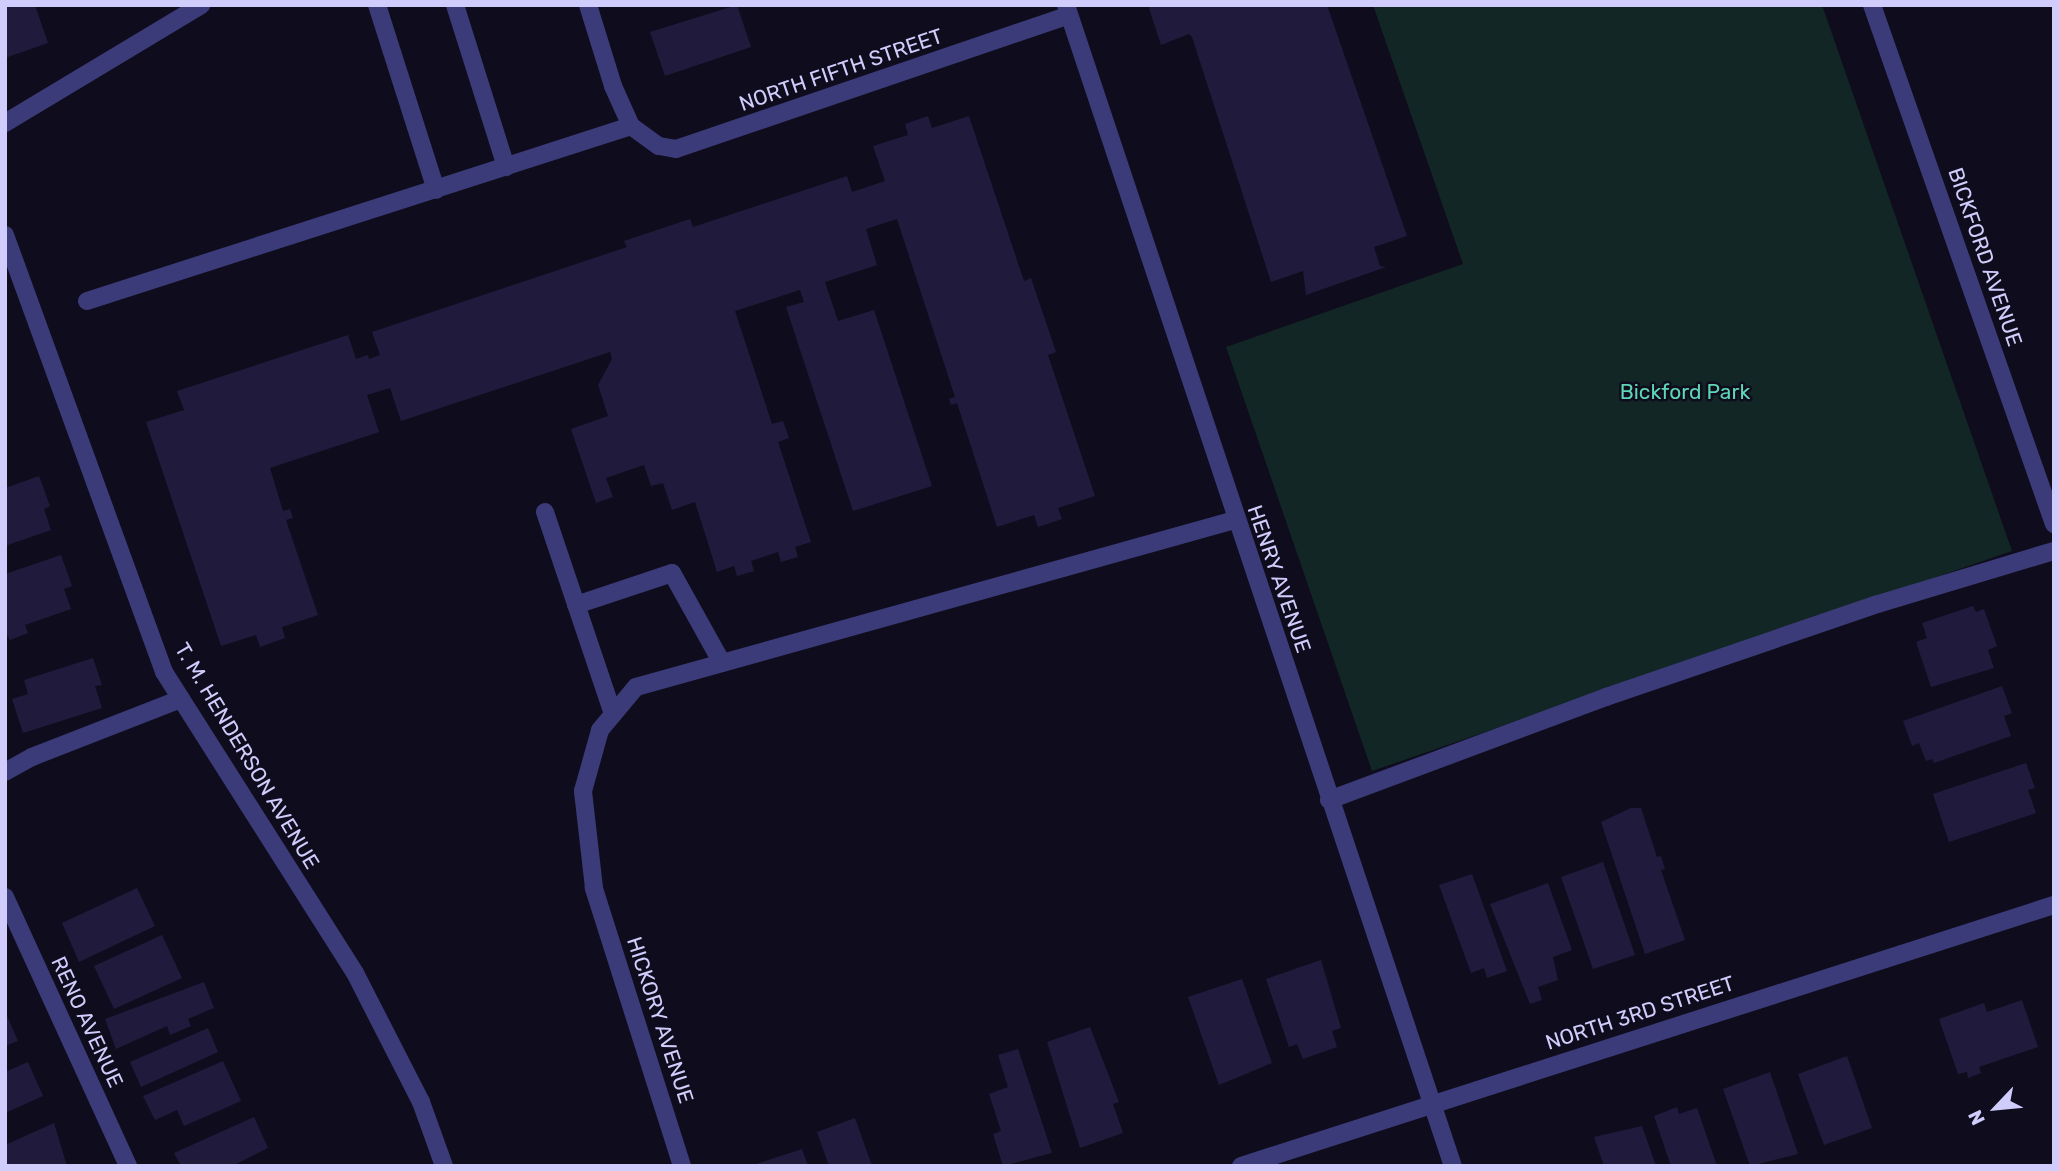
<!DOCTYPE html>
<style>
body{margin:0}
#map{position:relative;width:2059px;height:1171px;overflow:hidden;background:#0f0d1d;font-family:Rubik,sans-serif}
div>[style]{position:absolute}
.green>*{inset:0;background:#112625}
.building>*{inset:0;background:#201a3c}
.minor>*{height:18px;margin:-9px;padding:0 9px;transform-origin:9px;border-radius:9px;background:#3c3b79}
span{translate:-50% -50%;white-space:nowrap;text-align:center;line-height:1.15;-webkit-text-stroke:5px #0f0d1d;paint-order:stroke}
.street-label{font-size:21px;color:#d0ccfc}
.park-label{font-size:21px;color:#5ed5b5}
.frame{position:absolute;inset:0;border:7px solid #d0ccfc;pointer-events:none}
.north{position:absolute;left:1961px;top:1073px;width:70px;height:70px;-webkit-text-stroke:5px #0f0d1d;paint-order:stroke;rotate:244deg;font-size:19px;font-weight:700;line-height:28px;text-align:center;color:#d0ccfc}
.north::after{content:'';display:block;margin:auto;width:24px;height:32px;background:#d0ccfc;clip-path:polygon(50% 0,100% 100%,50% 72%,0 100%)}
</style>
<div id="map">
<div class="green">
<i style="clip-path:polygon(1373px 5px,1822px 5px,2012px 551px,1372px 771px,1226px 347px,1463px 264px)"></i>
</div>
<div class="building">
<i style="clip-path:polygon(5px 5px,35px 5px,48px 43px,5px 58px)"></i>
<i style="clip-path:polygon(737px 5px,751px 47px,665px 76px,650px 32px)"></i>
<i style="clip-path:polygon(1148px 5px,1327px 5px,1407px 236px,1374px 247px,1380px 266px,1386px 267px,1306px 295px,1303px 271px,1271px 282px,1192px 37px,1189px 34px,1161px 45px)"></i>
<i style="clip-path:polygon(928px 116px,932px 128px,969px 116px,1024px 281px,1031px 278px,1056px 352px,1048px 355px,1095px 496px,1058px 508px,1062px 519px,1038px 527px,1034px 515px,997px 527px,957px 403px,951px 405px,949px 399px,955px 397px,897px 219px,866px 229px,877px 265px,825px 282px,838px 321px,874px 310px,932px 486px,853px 511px,786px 307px,804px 302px,800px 290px,735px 311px,772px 424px,783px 421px,789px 438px,778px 442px,811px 542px,795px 547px,798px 557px,781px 562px,778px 552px,751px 561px,754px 571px,737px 576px,734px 566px,717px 572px,695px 502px,672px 510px,663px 483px,651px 486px,644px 465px,606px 478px,613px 497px,596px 503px,571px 429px,608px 416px,598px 385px,612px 359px,610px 352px,401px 421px,390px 388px,367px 395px,379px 432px,270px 468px,283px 511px,290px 509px,293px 518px,286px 520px,318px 615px,282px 627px,285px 638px,260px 647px,256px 635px,221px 646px,146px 422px,184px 410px,177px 391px,348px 335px,356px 359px,368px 355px,369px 359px,380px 355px,372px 332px,627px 247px,624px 241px,690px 219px,693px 227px,847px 176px,852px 192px,885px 181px,873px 146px,908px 135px,905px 124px)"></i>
<i style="clip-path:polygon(39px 476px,50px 506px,44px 509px,51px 530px,5px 546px,5px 488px)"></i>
<i style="clip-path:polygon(61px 555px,72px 586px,64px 589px,71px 609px,25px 625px,28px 633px,10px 640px,5px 631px,5px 574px)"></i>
<i style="clip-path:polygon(1973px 606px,1976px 612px,1984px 609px,1997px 646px,1988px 650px,1994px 668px,1931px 687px,1916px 642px,1927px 638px,1922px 623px)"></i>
<i style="clip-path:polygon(93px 658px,102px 685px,95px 686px,102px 708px,23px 733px,12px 699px,28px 694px,24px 680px)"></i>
<i style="clip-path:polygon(2002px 686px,2012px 713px,2004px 716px,2011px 736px,1934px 763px,1932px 759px,1926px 761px,1919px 743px,1912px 746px,1903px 721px)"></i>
<i style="clip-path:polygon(2026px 763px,2035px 788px,2028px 790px,2036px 813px,1949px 842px,1933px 794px)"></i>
<i style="clip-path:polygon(1631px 808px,1641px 808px,1657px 857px,1661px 856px,1665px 869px,1661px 870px,1685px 940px,1645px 954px,1601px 822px)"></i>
<i style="clip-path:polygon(1603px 862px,1635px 955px,1593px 969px,1561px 877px)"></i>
<i style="clip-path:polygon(1472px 874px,1507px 971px,1487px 978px,1484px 968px,1471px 973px,1439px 885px)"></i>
<i style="clip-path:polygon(1548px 883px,1572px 950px,1553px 957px,1558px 980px,1538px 987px,1542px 1000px,1530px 1004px,1490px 904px)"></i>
<i style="clip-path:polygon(137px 888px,155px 926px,79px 962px,62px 923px)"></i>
<i style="clip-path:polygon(162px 935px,182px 978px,114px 1009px,94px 966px)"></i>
<i style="clip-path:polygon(1321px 960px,1341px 1028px,1332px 1031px,1337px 1047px,1303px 1059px,1297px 1044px,1289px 1047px,1266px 979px)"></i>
<i style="clip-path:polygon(1242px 979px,1272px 1063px,1219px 1085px,1188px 997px)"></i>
<i style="clip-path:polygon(204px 982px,214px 1008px,188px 1019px,191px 1026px,170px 1035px,167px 1026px,116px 1049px,105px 1019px)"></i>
<i style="clip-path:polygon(2022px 1000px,2038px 1047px,1979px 1067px,1981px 1073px,1968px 1078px,1967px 1072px,1958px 1074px,1939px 1019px,1984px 1003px,1987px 1012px)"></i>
<i style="clip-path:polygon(5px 1011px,18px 1041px,5px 1046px)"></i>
<i style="clip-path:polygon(1090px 1027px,1119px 1102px,1113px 1104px,1123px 1133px,1080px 1148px,1047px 1042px)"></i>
<i style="clip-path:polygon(208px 1028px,218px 1052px,141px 1087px,130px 1062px)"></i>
<i style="clip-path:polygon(1018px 1049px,1052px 1153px,1003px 1166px,993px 1134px,1001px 1131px,989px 1094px,1008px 1087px,998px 1055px)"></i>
<i style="clip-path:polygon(1847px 1056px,1872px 1128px,1824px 1145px,1798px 1074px)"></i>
<i style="clip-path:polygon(223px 1061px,241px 1101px,184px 1126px,177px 1110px,155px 1120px,143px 1096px)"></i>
<i style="clip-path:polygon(28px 1062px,43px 1096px,5px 1113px,5px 1072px)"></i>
<i style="clip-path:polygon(1770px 1072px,1798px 1154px,1750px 1166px,1723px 1089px)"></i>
<i style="clip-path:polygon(1677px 1107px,1679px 1114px,1697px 1108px,1717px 1166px,1671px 1166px,1654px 1116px)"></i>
<i style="clip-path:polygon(254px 1117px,268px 1148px,232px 1166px,181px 1166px,174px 1153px)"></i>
<i style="clip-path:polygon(855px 1118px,872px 1166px,829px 1166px,817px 1132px)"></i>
<i style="clip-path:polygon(54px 1123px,67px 1166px,5px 1166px,5px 1145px)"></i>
<i style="clip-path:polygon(1642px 1126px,1656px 1166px,1604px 1166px,1594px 1137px)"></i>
<i style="clip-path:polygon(802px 1149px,808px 1166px,753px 1166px,753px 1165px)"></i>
</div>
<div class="minor">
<i style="left:377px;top:5px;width:194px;rotate:72.3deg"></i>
<i style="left:455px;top:5px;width:170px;rotate:72.5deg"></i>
<i style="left:588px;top:5px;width:85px;rotate:72.8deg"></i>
<i style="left:613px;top:86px;width:44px;rotate:65.8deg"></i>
<i style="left:631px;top:126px;width:34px;rotate:36deg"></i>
<i style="left:659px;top:146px;width:17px;rotate:10deg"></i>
<i style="left:676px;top:149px;width:415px;rotate:-18.8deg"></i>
<i style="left:1066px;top:5px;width:1224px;rotate:71.57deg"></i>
<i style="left:1872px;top:5px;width:550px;rotate:70.68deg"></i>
<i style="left:5px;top:123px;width:229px;rotate:-31deg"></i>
<i style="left:5px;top:235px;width:465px;rotate:70deg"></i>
<i style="left:164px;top:672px;width:356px;rotate:57.6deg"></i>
<i style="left:355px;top:973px;width:145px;rotate:62.9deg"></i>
<i style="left:421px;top:1102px;width:68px;rotate:70.2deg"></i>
<i style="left:87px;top:301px;width:571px;rotate:-17.83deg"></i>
<i style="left:545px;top:512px;width:213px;rotate:71.4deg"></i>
<i style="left:576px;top:605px;width:101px;rotate:-18.4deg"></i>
<i style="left:672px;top:573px;width:103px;rotate:60.9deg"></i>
<i style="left:5px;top:772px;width:31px;rotate:-29deg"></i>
<i style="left:32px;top:757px;width:160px;rotate:-21.3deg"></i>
<i style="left:1329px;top:800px;width:296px;rotate:-20.4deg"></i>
<i style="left:1606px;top:697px;width:287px;rotate:-18.9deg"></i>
<i style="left:1878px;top:604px;width:184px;rotate:-16.8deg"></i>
<i style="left:5px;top:897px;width:296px;rotate:65.4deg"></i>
<i style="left:682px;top:1166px;width:292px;rotate:-107.6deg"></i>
<i style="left:594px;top:888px;width:98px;rotate:-96.5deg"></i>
<i style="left:583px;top:791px;width:63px;rotate:-74.4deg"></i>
<i style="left:600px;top:730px;width:56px;rotate:-50.1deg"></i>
<i style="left:636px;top:687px;width:622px;rotate:-15.58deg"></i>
<i style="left:1241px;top:1166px;width:854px;rotate:-17.8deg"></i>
</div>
<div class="street-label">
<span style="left:841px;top:70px;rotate:-19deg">NORTH FIFTH STREET</span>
<span style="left:1985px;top:257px;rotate:71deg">BICKFORD AVENUE</span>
<span style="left:1279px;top:579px;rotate:71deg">HENRY AVENUE</span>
<span style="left:247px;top:756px;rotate:59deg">T. M. HENDERSON AVENUE</span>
<span style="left:1640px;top:1013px;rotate:-18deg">NORTH 3RD STREET</span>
<span style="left:660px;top:1020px;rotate:72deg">HICKORY AVENUE</span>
<span style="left:87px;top:1022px;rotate:65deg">RENO AVENUE</span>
</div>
<div class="park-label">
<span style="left:1685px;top:392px">Bickford Park</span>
</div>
<div class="frame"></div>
<div class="north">N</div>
</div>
